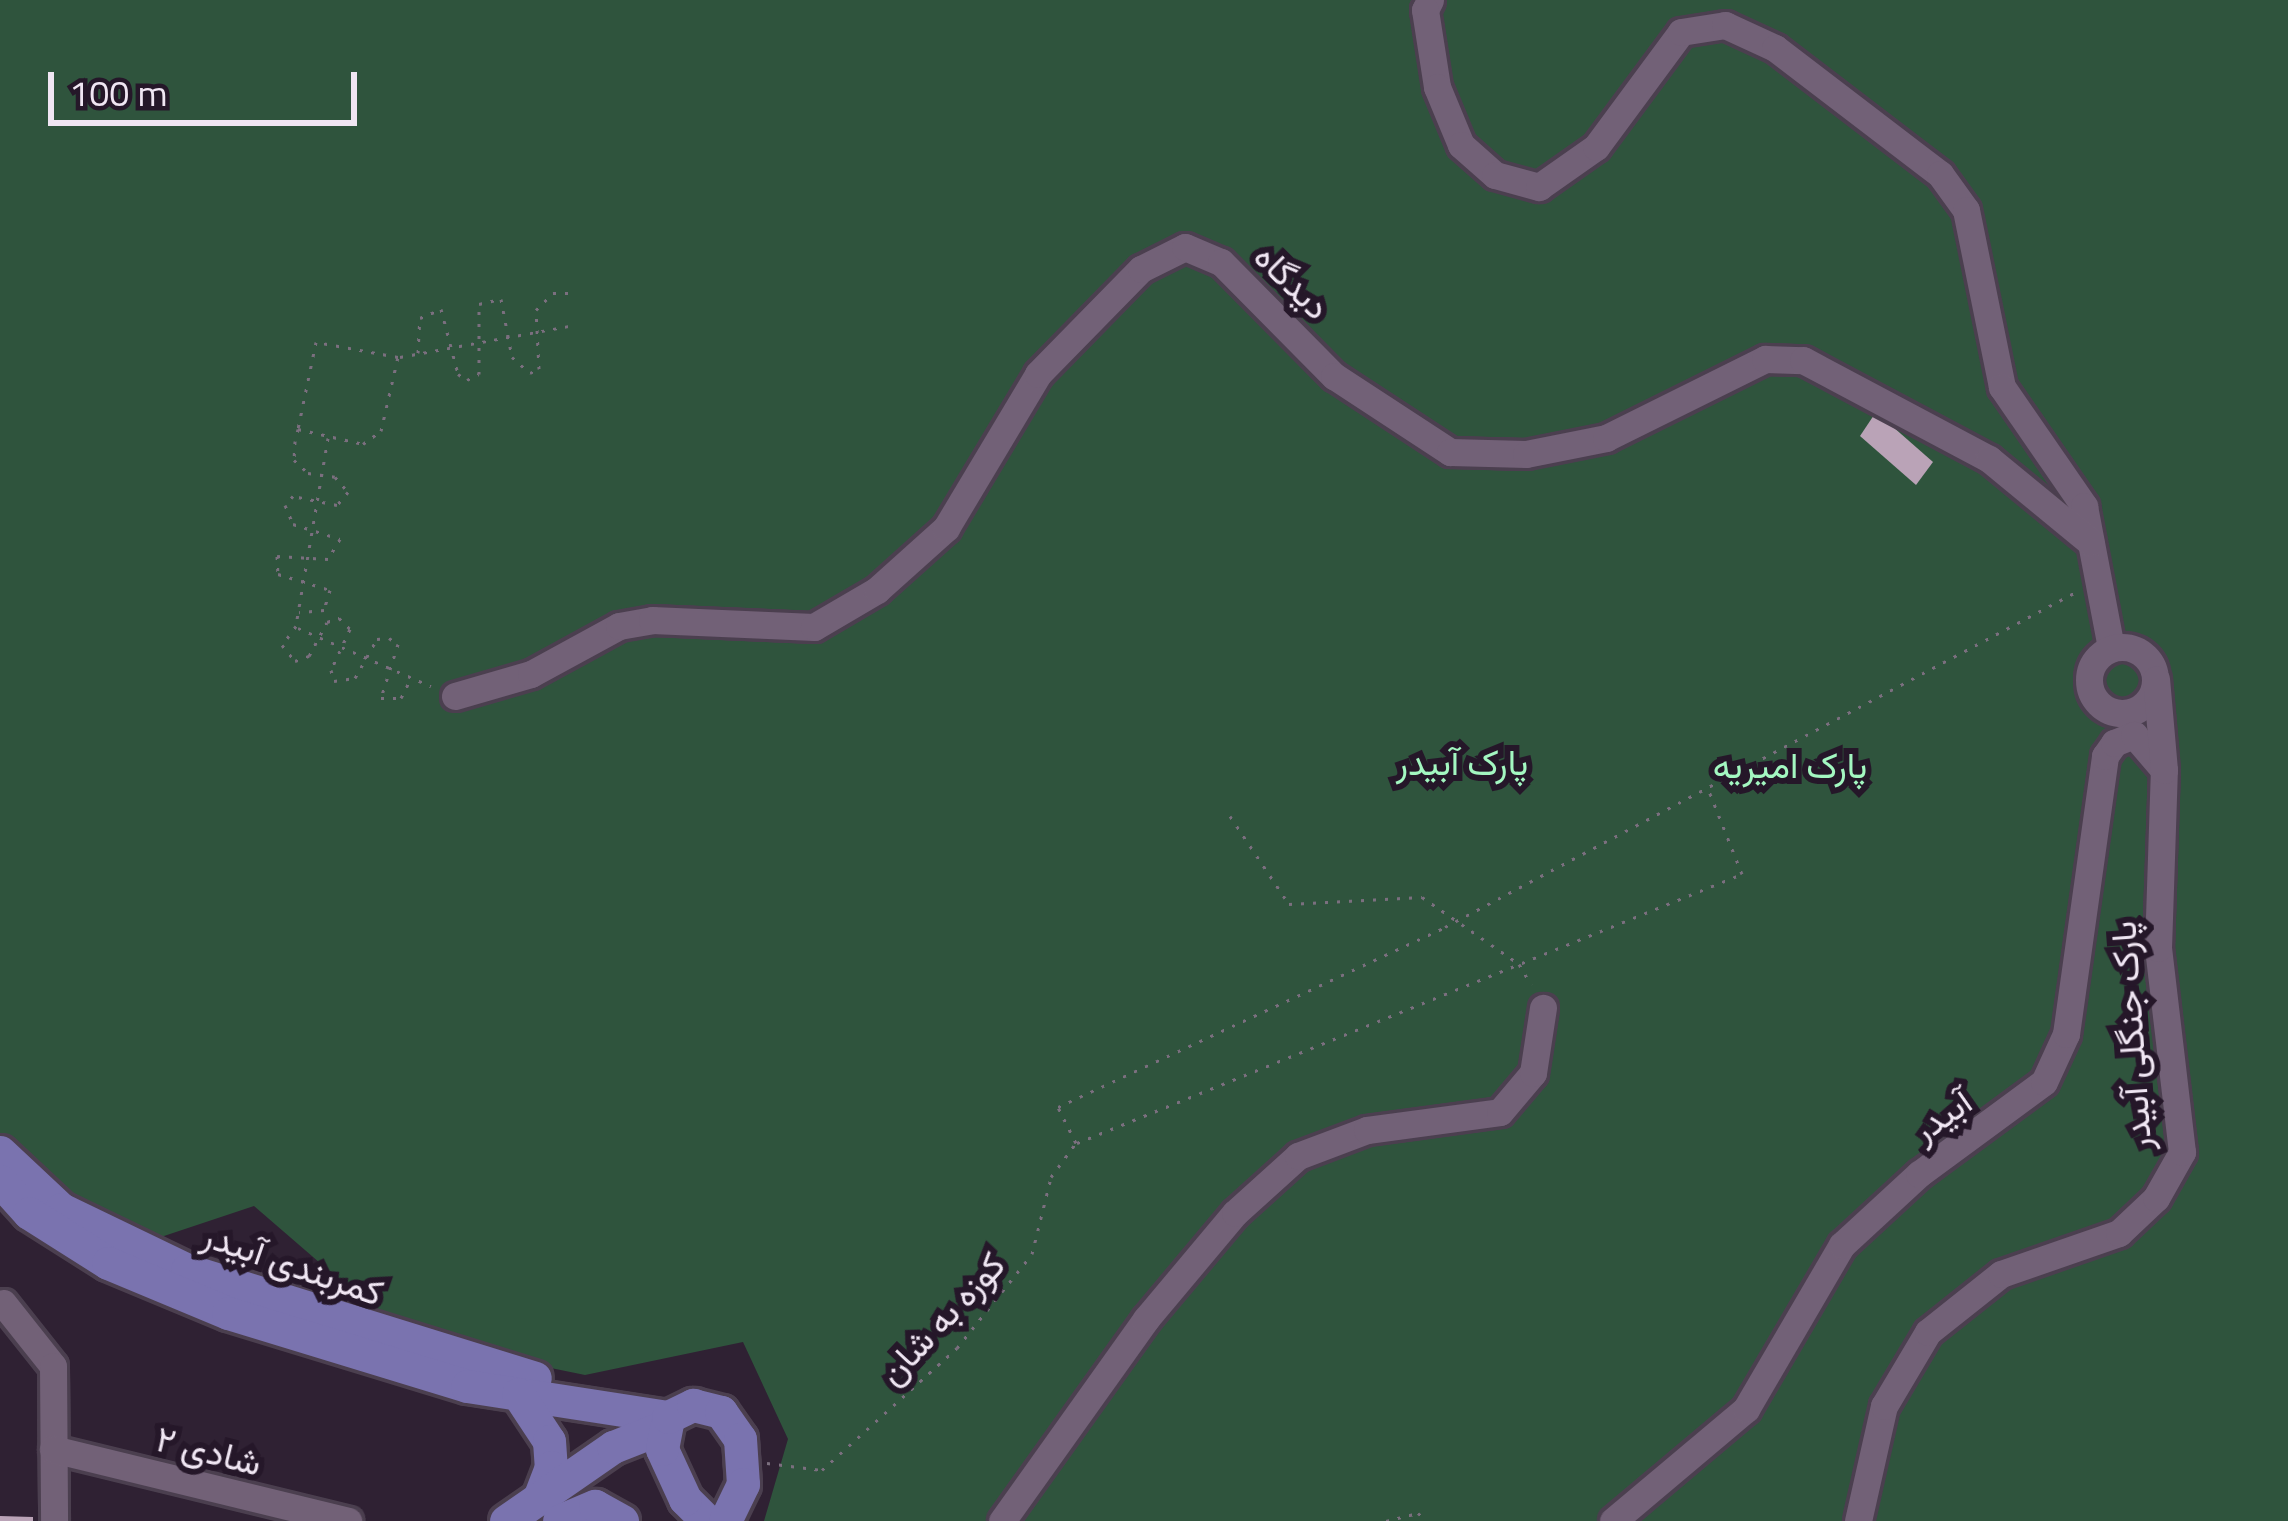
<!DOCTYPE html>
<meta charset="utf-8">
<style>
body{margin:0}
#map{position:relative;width:2288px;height:1521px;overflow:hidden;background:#2f2133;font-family:"Titillium Web",Vazirmatn,sans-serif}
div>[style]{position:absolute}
.green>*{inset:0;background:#2f543d}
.building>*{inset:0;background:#baa3b7}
.path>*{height:3px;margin-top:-1.5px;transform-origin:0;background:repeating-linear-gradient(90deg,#7b6f7f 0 3px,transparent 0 12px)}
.roads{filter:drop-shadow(3px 0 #4b3f4f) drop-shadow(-3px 0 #4b3f4f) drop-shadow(0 3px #4b3f4f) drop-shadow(0 -3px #4b3f4f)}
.minor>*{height:27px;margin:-13.5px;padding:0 13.5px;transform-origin:13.5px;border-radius:13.5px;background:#726177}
.minor>.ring{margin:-13.5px;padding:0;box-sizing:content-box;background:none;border:27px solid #726177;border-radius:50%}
.major>*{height:33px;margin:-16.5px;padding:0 16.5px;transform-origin:16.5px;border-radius:16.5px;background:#7a73af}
span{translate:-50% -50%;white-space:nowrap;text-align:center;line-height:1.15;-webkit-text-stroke:12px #251729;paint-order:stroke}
.street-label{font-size:36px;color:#f0e6f3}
.park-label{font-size:36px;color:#a3f7c1}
.scale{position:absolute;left:48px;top:72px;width:309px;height:54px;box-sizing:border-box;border:6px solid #f0e6f3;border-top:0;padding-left:15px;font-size:36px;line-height:42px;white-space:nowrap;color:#f0e6f3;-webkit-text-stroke:9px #251729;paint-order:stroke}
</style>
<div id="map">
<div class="green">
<i style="clip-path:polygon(0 0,2288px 0,2288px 1521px,764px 1521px,788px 1439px,743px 1342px,585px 1375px,408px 1339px,254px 1206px,158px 1238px,21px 1176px,0 1144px)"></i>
</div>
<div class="building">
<i style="clip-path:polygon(1876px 412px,1933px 462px,1916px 485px,1860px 436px)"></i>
<i style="clip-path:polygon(0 1516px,33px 1517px,33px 1521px,0 1521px)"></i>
</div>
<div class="path">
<i style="left:418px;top:353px;width:35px;rotate:-87deg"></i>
<i style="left:420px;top:318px;width:23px;rotate:-23deg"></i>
<i style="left:441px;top:309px;width:67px;rotate:75.3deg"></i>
<i style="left:458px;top:374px;width:11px;rotate:34deg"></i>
<i style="left:467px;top:380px;width:13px;rotate:-27deg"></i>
<i style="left:479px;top:374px;width:70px;rotate:-90deg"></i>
<i style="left:479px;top:304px;width:23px;rotate:-13deg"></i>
<i style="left:501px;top:299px;width:59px;rotate:79.3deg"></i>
<i style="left:512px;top:357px;width:24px;rotate:42deg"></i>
<i style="left:530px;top:373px;width:10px;rotate:-24deg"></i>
<i style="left:539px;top:369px;width:59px;rotate:-92.9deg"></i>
<i style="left:536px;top:310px;width:24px;rotate:-45deg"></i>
<i style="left:553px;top:293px;width:18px"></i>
<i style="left:400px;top:357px;width:178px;rotate:-10.4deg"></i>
<i style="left:298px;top:429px;width:67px;rotate:13deg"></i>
<i style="left:363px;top:444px;width:22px;rotate:-36deg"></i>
<i style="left:381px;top:431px;width:76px;rotate:-77.1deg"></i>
<i style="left:398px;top:357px;width:83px;rotate:-169.6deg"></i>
<i style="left:316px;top:342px;width:89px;rotate:101.7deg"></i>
<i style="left:298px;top:429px;width:12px;rotate:104deg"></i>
<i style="left:295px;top:441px;width:19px;rotate:93deg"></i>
<i style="left:294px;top:460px;width:19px;rotate:43deg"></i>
<i style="left:308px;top:473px;width:27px;rotate:8deg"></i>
<i style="left:335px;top:477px;width:20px;rotate:49deg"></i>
<i style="left:348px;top:492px;width:17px;rotate:130deg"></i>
<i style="left:337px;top:505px;width:45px;rotate:-168.4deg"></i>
<i style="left:293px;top:496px;width:12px;rotate:132deg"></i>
<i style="left:285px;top:505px;width:21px;rotate:67deg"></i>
<i style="left:293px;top:524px;width:49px;rotate:17.7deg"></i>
<i style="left:340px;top:539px;width:23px;rotate:121deg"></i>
<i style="left:328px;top:559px;width:51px;rotate:-176.6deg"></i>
<i style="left:277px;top:556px;width:18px;rotate:87deg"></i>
<i style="left:278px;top:574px;width:54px;rotate:17.1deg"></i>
<i style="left:330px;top:590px;width:21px;rotate:107deg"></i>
<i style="left:324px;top:610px;width:25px;rotate:175deg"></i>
<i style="left:328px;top:438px;width:191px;rotate:99.7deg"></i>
<i style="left:296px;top:626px;width:24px;rotate:126deg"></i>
<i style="left:282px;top:645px;width:21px;rotate:51deg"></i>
<i style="left:295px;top:661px;width:15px;rotate:-20deg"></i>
<i style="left:309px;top:656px;width:38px;rotate:-62deg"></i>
<i style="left:327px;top:622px;width:13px;rotate:-18deg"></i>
<i style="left:339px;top:618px;width:16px;rotate:45deg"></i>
<i style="left:350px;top:629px;width:45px;rotate:114.9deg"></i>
<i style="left:331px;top:670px;width:11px;rotate:75deg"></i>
<i style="left:334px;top:681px;width:21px;rotate:-8deg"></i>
<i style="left:355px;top:678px;width:45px;rotate:-60.6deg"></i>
<i style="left:377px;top:639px;width:12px;rotate:-5deg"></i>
<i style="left:389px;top:638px;width:11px;rotate:34deg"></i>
<i style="left:398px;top:644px;width:57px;rotate:107.5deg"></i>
<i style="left:381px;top:698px;width:20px"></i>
<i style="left:401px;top:698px;width:22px;rotate:-63deg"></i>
<i style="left:298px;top:628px;width:145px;rotate:23.6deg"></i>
<i style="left:1230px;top:816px;width:106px;rotate:56.2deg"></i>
<i style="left:1289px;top:904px;width:133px;rotate:-3deg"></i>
<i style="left:1422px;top:897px;width:118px;rotate:34.6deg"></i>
<i style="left:1519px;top:964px;width:24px;rotate:60deg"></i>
<i style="left:1077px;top:1143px;width:717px;rotate:-22.02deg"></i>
<i style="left:1742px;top:874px;width:89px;rotate:-111.7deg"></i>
<i style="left:767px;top:1463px;width:55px;rotate:7.3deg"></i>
<i style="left:822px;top:1470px;width:182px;rotate:-42.1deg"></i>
<i style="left:957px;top:1348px;width:120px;rotate:-51.4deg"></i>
<i style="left:1032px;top:1254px;width:79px;rotate:-76.1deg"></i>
<i style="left:1051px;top:1177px;width:42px;rotate:-53.7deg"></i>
<i style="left:1076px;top:1143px;width:40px;rotate:-116.6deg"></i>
<i style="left:1058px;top:1107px;width:427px;rotate:-24.9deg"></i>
<i style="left:1445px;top:927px;width:712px;rotate:-27.97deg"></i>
<i style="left:1386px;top:1521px;width:33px;rotate:-14deg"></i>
<i style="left:1418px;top:1513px;width:12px;rotate:42deg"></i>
</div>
<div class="roads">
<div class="minor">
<i style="left:1430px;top:0;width:11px;rotate:117deg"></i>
<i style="left:1425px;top:10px;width:78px;rotate:81.1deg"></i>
<i style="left:1437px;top:87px;width:63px;rotate:67.5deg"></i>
<i style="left:1461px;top:145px;width:45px;rotate:41.4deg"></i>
<i style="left:1495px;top:175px;width:46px;rotate:15.3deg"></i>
<i style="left:1539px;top:187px;width:70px;rotate:-35.1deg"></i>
<i style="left:1596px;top:147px;width:143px;rotate:-53.5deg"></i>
<i style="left:1681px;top:32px;width:45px;rotate:-9deg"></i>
<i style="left:1725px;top:25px;width:55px;rotate:24.7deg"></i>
<i style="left:1775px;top:48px;width:208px;rotate:37.4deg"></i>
<i style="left:1940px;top:174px;width:44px;rotate:54.2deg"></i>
<i style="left:1966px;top:210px;width:181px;rotate:78.5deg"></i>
<i style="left:2002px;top:387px;width:145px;rotate:55.4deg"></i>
<i style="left:2084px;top:506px;width:145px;rotate:79.2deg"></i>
<i class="ring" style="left:2089px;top:647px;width:39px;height:39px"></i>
<i style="left:455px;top:696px;width:79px;rotate:-16.1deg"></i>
<i style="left:531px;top:674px;width:100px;rotate:-28.6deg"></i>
<i style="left:619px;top:626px;width:34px;rotate:-10deg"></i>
<i style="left:652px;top:620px;width:162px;rotate:2.5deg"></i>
<i style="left:814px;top:627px;width:73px;rotate:-30.4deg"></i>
<i style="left:877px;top:590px;width:93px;rotate:-41.9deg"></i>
<i style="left:946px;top:528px;width:179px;rotate:-59.1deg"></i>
<i style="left:1038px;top:374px;width:147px;rotate:-45.6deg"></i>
<i style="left:1141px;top:269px;width:49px;rotate:-26.6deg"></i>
<i style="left:1185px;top:247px;width:39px;rotate:23deg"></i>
<i style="left:1221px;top:262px;width:161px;rotate:45.3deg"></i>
<i style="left:1334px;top:376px;width:139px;rotate:33.2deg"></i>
<i style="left:1450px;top:452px;width:76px;rotate:1.5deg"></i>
<i style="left:1526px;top:454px;width:82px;rotate:-11.3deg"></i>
<i style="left:1606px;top:438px;width:178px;rotate:-26.4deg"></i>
<i style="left:1765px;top:359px;width:38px;rotate:2deg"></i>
<i style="left:1803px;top:360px;width:211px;rotate:28deg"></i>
<i style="left:1989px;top:459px;width:131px;rotate:39.4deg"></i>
<i style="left:3px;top:1303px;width:80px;rotate:51.6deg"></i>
<i style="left:53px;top:1366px;width:155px;rotate:89.6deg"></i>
<i style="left:53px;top:1449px;width:304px;rotate:13.7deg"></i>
<i style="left:1002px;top:1521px;width:248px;rotate:-54.5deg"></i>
<i style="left:1146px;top:1319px;width:138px;rotate:-50deg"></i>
<i style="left:1235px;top:1213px;width:85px;rotate:-42.1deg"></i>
<i style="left:1298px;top:1156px;width:74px;rotate:-20.6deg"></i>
<i style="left:1367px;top:1130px;width:134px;rotate:-7.7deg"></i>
<i style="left:1500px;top:1112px;width:51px;rotate:-49.8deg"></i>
<i style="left:1533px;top:1073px;width:66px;rotate:-81.3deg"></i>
<i style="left:1613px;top:1521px;width:174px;rotate:-40.1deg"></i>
<i style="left:1746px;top:1409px;width:190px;rotate:-59.7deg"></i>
<i style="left:1842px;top:1245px;width:105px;rotate:-42.7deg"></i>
<i style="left:1919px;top:1174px;width:155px;rotate:-36.4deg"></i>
<i style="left:2044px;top:1082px;width:53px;rotate:-65.4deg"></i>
<i style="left:2066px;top:1034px;width:281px;rotate:-82deg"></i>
<i style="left:2105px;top:756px;width:16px;rotate:-55deg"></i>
<i style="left:2114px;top:743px;width:22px;rotate:-22deg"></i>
<i style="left:2134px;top:735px;width:46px;rotate:49.4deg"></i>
<i style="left:1858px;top:1521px;width:118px;rotate:-77.3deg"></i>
<i style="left:1884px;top:1406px;width:86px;rotate:-59.3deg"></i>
<i style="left:1928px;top:1332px;width:93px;rotate:-38.5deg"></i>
<i style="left:2001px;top:1274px;width:125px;rotate:-19.2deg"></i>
<i style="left:2119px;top:1233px;width:51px;rotate:-43.4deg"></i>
<i style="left:2156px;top:1198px;width:53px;rotate:-60.5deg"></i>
<i style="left:2182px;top:1152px;width:205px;rotate:-96.7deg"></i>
<i style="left:2158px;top:948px;width:178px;rotate:-88.1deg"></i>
<i style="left:2164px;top:770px;width:91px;rotate:-95deg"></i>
</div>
<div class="major">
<i style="left:0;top:1152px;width:83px;rotate:43.1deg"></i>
<i style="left:61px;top:1209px;width:140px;rotate:25.8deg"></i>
<i style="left:187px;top:1270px;width:364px;rotate:17.2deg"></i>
<i style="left:0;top:1181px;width:43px;rotate:47.8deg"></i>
<i style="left:29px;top:1213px;width:93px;rotate:32.3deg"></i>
<i style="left:108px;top:1263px;width:130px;rotate:22.6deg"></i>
<i style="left:228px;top:1313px;width:250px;rotate:17deg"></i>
<i style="left:467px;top:1386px;width:203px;rotate:8.8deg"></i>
<i style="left:518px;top:1394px;width:56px;rotate:56.6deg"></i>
<i style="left:549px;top:1441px;width:26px;rotate:86deg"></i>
<i style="left:551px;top:1467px;width:30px;rotate:111deg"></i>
<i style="left:506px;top:1521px;width:130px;rotate:-34.7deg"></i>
<i style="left:613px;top:1447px;width:52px;rotate:-21.6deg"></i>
<i style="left:559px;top:1521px;width:39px;rotate:-23deg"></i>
<i style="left:595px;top:1506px;width:31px;rotate:29deg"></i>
<i style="left:707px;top:1521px;width:31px;rotate:-135deg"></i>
<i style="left:685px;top:1499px;width:55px;rotate:-114.7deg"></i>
<i style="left:662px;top:1449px;width:33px;rotate:-79deg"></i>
<i style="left:668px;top:1417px;width:28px;rotate:-26deg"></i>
<i style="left:693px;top:1405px;width:29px;rotate:14deg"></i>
<i style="left:721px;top:1412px;width:33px;rotate:55deg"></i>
<i style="left:740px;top:1439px;width:45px;rotate:86.2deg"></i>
<i style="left:743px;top:1484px;width:41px;rotate:115.9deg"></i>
</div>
</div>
<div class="street-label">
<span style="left:1293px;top:281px;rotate:45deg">دیدگاه</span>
<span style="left:2130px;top:1036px;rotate:-94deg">پارک جنگلی آبیدر</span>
<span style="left:1941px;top:1115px;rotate:-35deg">آبیدر</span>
<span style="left:293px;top:1263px;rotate:19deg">کمربندی آبیدر</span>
<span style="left:941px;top:1318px;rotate:-47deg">کوزه به شان</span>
<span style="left:209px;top:1450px;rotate:14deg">شادی ۲</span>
</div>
<div class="park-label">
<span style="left:1462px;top:762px">پارک آبیدر</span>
<span style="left:1790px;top:765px">پارک امیریه</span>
</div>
<div class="scale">100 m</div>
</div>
